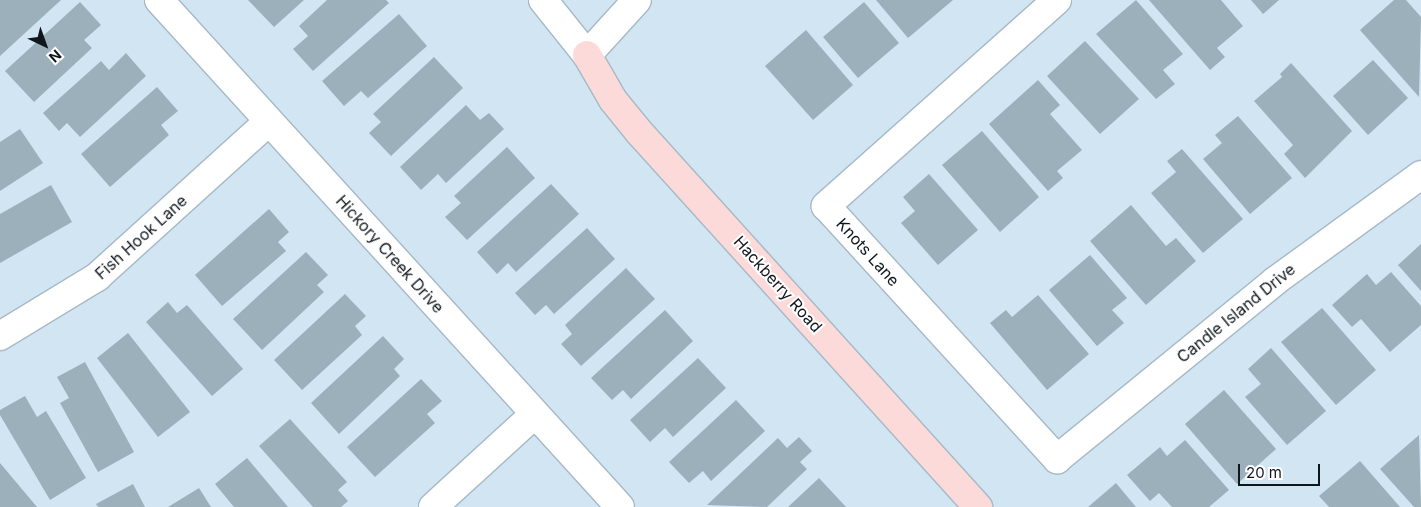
<!DOCTYPE html>
<style>
body{margin:0}
#map{position:relative;width:1421px;height:507px;overflow:hidden;background:#d1e5f2;font-family:Inter,sans-serif}
div>[style]{position:absolute}
.building>*{inset:0;background:#9cb0bc}
.roads{filter:drop-shadow(1px 0 #a6b9c5) drop-shadow(-1px 0 #a6b9c5) drop-shadow(0 1px #a6b9c5) drop-shadow(0 -1px #a6b9c5)}
.street>*{height:28px;margin:-14px;padding:0 14px;transform-origin:14px;border-radius:14px;background:#fff}
.secondary>*{height:28px;margin:-14px;padding:0 14px;transform-origin:14px;border-radius:14px;background:#fcdad9}
span{translate:-50% -50%;white-space:nowrap;text-align:center;line-height:1.15;-webkit-text-stroke:4px #fff;paint-order:stroke}
.street-label{font-size:16px;color:#10171c}
.north{position:absolute;left:20px;top:20px;width:50px;height:50px;-webkit-text-stroke:4px #fff;paint-order:stroke;rotate:138deg;font-size:14px;font-weight:700;line-height:20px;text-align:center;color:#10171c}
.north::after{content:'';display:block;margin:auto;width:18px;height:22px;background:#10171c;clip-path:polygon(50% 0,100% 100%,50% 72%,0 100%)}
.scale{position:absolute;left:1238px;top:464px;width:82px;height:22px;box-sizing:border-box;border:2px solid #10171c;border-top:0;padding-left:6px;font-size:15px;line-height:18px;white-space:nowrap;color:#10171c;-webkit-text-stroke:4px #fff;paint-order:stroke}
</style>
<div id="map">
<div class="building">
<i style="clip-path:polygon(0 0,61px 0,0 56px)"></i>
<i style="clip-path:polygon(248px 0,304px 0,274px 27px)"></i>
<i style="clip-path:polygon(327px 0,386px 0,389px 3px,313px 71px,293px 49px,308px 36px,299px 26px)"></i>
<i style="clip-path:polygon(876px 0,953px 0,908px 38px)"></i>
<i style="clip-path:polygon(1136px 0,1183px 54px,1163px 70px,1175px 84px,1156px 99px,1096px 34px)"></i>
<i style="clip-path:polygon(1149px 0,1221px 0,1243px 26px,1217px 48px,1225px 57px,1210px 70px)"></i>
<i style="clip-path:polygon(1251px 0,1279px 0,1263px 14px)"></i>
<i style="clip-path:polygon(1394px 0,1406px 0,1421px 17px,1419px 97px,1360px 30px)"></i>
<i style="clip-path:polygon(80px 2px,101px 25px,84px 40px,92px 48px,34px 102px,5px 71px)"></i>
<i style="clip-path:polygon(864px 2px,899px 43px,858px 78px,823px 37px)"></i>
<i style="clip-path:polygon(399px 14px,427px 46px,368px 98px,361px 91px,344px 106px,322px 81px)"></i>
<i style="clip-path:polygon(806px 30px,853px 85px,813px 120px,765px 66px)"></i>
<i style="clip-path:polygon(1085px 41px,1139px 99px,1100px 134px,1047px 76px)"></i>
<i style="clip-path:polygon(126px 53px,146px 76px,80px 137px,67px 123px,59px 131px,43px 113px,101px 61px,109px 70px)"></i>
<i style="clip-path:polygon(434px 57px,463px 88px,391px 156px,369px 133px,381px 122px,373px 114px)"></i>
<i style="clip-path:polygon(1373px 60px,1408px 98px,1368px 135px,1333px 96px)"></i>
<i style="clip-path:polygon(1291px 63px,1352px 131px,1305px 178px,1284px 154px,1293px 145px,1254px 101px,1282px 77px,1280px 74px)"></i>
<i style="clip-path:polygon(1038px 80px,1060px 105px,1050px 114px,1082px 150px,1057px 171px,1063px 178px,1048px 191px,989px 124px)"></i>
<i style="clip-path:polygon(157px 87px,178px 111px,161px 125px,169px 135px,110px 187px,81px 154px)"></i>
<i style="clip-path:polygon(466px 105px,480px 120px,489px 113px,504px 129px,446px 183px,438px 174px,421px 190px,400px 167px)"></i>
<i style="clip-path:polygon(1238px 116px,1292px 178px,1250px 214px,1203px 159px,1222px 143px,1215px 135px)"></i>
<i style="clip-path:polygon(20px 129px,43px 163px,0 191px,0 142px)"></i>
<i style="clip-path:polygon(982px 131px,1039px 197px,1000px 232px,942px 165px)"></i>
<i style="clip-path:polygon(507px 147px,535px 178px,467px 240px,445px 217px,461px 203px,454px 196px)"></i>
<i style="clip-path:polygon(1182px 149px,1243px 219px,1203px 253px,1151px 193px,1176px 172px,1167px 161px)"></i>
<i style="clip-path:polygon(929px 174px,978px 230px,938px 265px,901px 223px,915px 211px,903px 197px)"></i>
<i style="clip-path:polygon(551px 184px,579px 214px,516px 272px,508px 263px,497px 274px,477px 252px)"></i>
<i style="clip-path:polygon(51px 185px,72px 222px,0 263px,0 214px)"></i>
<i style="clip-path:polygon(1131px 205px,1166px 246px,1176px 238px,1196px 261px,1146px 305px,1090px 241px)"></i>
<i style="clip-path:polygon(269px 209px,289px 232px,278px 242px,286px 251px,222px 306px,195px 275px)"></i>
<i style="clip-path:polygon(587px 228px,615px 259px,554px 314px,546px 305px,535px 315px,515px 293px)"></i>
<i style="clip-path:polygon(1421px 244px,1421px 291px,1398px 265px)"></i>
<i style="clip-path:polygon(306px 252px,328px 275px,317px 285px,324px 292px,262px 350px,233px 319px)"></i>
<i style="clip-path:polygon(1090px 255px,1127px 298px,1112px 310px,1124px 323px,1097px 346px,1049px 290px)"></i>
<i style="clip-path:polygon(626px 268px,655px 299px,581px 366px,561px 344px,572px 334px,565px 325px)"></i>
<i style="clip-path:polygon(1391px 272px,1421px 306px,1421px 325px,1390px 352px,1361px 319px,1352px 327px,1332px 305px,1367px 274px,1376px 285px)"></i>
<i style="clip-path:polygon(345px 294px,366px 316px,355px 326px,362px 335px,302px 390px,274px 360px)"></i>
<i style="clip-path:polygon(1038px 295px,1089px 354px,1047px 390px,990px 323px,1006px 310px,1012px 317px)"></i>
<i style="clip-path:polygon(168px 302px,177px 313px,187px 305px,243px 369px,212px 396px,146px 322px)"></i>
<i style="clip-path:polygon(1322px 308px,1376px 370px,1336px 405px,1281px 342px)"></i>
<i style="clip-path:polygon(665px 310px,693px 341px,631px 399px,623px 390px,612px 400px,591px 378px)"></i>
<i style="clip-path:polygon(128px 333px,190px 412px,158px 437px,97px 358px)"></i>
<i style="clip-path:polygon(383px 336px,404px 359px,394px 369px,400px 376px,339px 434px,311px 403px)"></i>
<i style="clip-path:polygon(1271px 348px,1326px 411px,1287px 445px,1245px 397px,1261px 384px,1248px 369px)"></i>
<i style="clip-path:polygon(698px 358px,726px 388px,673px 437px,665px 428px,650px 442px,630px 420px)"></i>
<i style="clip-path:polygon(85px 362px,134px 452px,98px 472px,60px 403px,69px 398px,57px 377px)"></i>
<i style="clip-path:polygon(421px 379px,442px 401px,427px 414px,435px 423px,375px 477px,347px 447px)"></i>
<i style="clip-path:polygon(1224px 390px,1276px 449px,1237px 484px,1185px 424px)"></i>
<i style="clip-path:polygon(25px 396px,37px 417px,46px 411px,86px 478px,50px 500px,0 415px,0 410px)"></i>
<i style="clip-path:polygon(736px 400px,765px 431px,711px 481px,703px 471px,689px 483px,669px 462px)"></i>
<i style="clip-path:polygon(290px 419px,347px 482px,338px 490px,348px 501px,341px 507px,313px 507px,259px 446px)"></i>
<i style="clip-path:polygon(1419px 435px,1421px 507px,1414px 507px,1380px 469px)"></i>
<i style="clip-path:polygon(799px 437px,812px 451px,800px 462px,807px 469px,767px 507px,707px 505px,778px 438px,787px 448px)"></i>
<i style="clip-path:polygon(1185px 440px,1229px 490px,1209px 507px,1172px 507px,1159px 493px,1150px 501px,1127px 475px,1160px 447px,1167px 456px)"></i>
<i style="clip-path:polygon(247px 458px,288px 507px,234px 507px,215px 484px)"></i>
<i style="clip-path:polygon(1360px 461px,1400px 507px,1329px 507px,1319px 496px)"></i>
<i style="clip-path:polygon(0 463px,37px 507px,0 507px)"></i>
<i style="clip-path:polygon(819px 478px,846px 507px,788px 507px)"></i>
<i style="clip-path:polygon(1116px 483px,1136px 507px,1088px 507px)"></i>
<i style="clip-path:polygon(133px 484px,145px 507px,98px 507px,96px 504px)"></i>
<i style="clip-path:polygon(199px 488px,211px 507px,168px 507px)"></i>
</div>
<div class="roads">
<div class="street">
<i style="left:159px;top:0;width:685px;rotate:47.72deg"></i>
<i style="left:543px;top:0;width:70px;rotate:51.3deg"></i>
<i style="left:587px;top:55px;width:74px;rotate:-47.7deg"></i>
<i style="left:1057px;top:0;width:310px;rotate:138.3deg"></i>
<i style="left:826px;top:206px;width:343px;rotate:47.6deg"></i>
<i style="left:1057px;top:459px;width:281px;rotate:-39.2deg"></i>
<i style="left:1275px;top:281px;width:180px;rotate:-36deg"></i>
<i style="left:0;top:336px;width:114px;rotate:-31.3deg"></i>
<i style="left:97px;top:277px;width:232px;rotate:-42.2deg"></i>
<i style="left:433px;top:507px;width:138px;rotate:-42.4deg"></i>
</div>
<div class="secondary">
<i style="left:587px;top:55px;width:52px;rotate:60deg"></i>
<i style="left:613px;top:100px;width:41px;rotate:50.9deg"></i>
<i style="left:639px;top:132px;width:506px;rotate:47.89deg"></i>
</div>
</div>
<div class="street-label">
<span style="left:141px;top:237px;rotate:-42deg">Fish Hook Lane</span>
<span style="left:868px;top:252px;rotate:48deg">Knots Lane</span>
<span style="left:390px;top:254px;rotate:48deg">Hickory Creek Drive</span>
<span style="left:778px;top:284px;rotate:48deg">Hackberry Road</span>
<span style="left:1236px;top:313px;rotate:-39deg">Candle Island Drive</span>
</div>
<div class="north">N</div>
<div class="scale">20 m</div>
</div>
